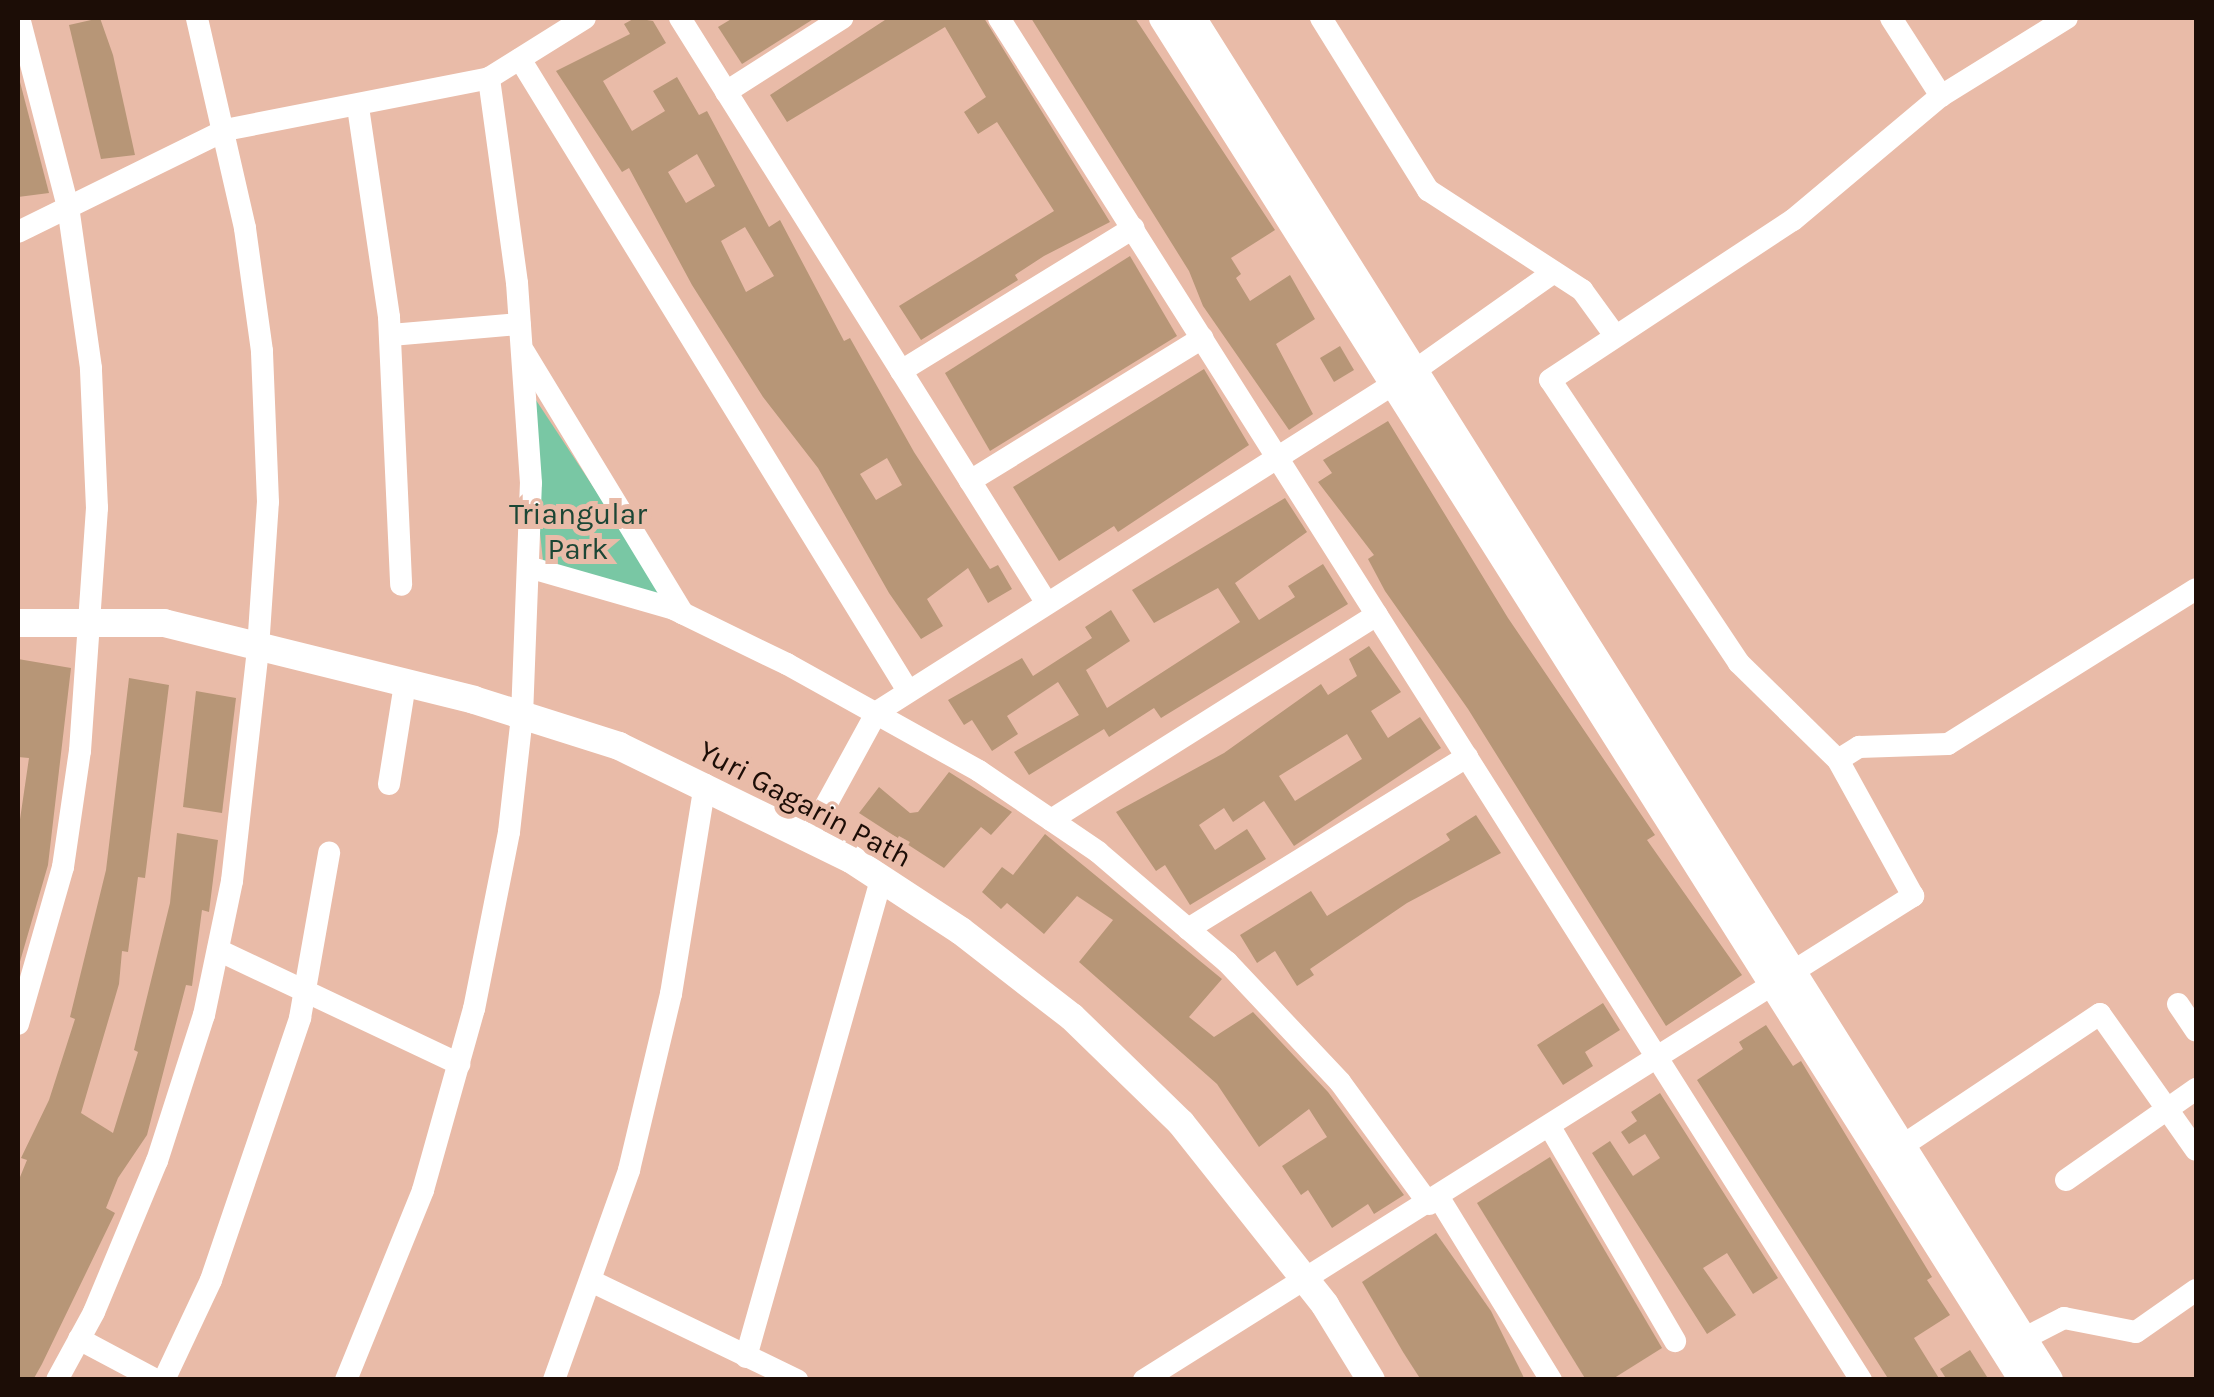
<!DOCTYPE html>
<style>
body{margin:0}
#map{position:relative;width:2214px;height:1397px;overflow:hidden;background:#e9bba8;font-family:Karla,sans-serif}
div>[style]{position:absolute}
.green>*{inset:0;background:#79c7a4}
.building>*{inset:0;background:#b79677}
.minor>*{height:22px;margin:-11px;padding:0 11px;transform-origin:11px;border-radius:11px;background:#fff}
.tertiary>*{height:28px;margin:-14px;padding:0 14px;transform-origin:14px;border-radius:14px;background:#fff}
span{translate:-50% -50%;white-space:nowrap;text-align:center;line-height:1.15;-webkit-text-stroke:10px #e9bba8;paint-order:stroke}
.park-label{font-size:30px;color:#1c4635}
.street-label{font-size:30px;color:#1c0d06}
.frame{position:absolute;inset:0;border:20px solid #1c0d06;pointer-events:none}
</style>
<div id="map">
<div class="green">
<i style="clip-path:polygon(524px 382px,674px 609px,543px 561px)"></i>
</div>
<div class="building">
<i style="clip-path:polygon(100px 18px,113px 55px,135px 155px,101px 159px,69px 25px)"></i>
<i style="clip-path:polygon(evenodd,635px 18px,653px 21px,666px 43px,603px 81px,632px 131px,665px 111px,653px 91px,677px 77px,699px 115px,707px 111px,769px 227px,780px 220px,844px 341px,850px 338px,914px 452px,990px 569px,998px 565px,1012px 589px,988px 603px,968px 568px,927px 599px,943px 626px,921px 639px,889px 593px,818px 468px,763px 397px,692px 285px,629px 168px,622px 172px,556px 71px,630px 34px,624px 24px,635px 18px,697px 154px,715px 186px,686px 203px,668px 172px,697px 154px,635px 18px,745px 227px,774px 276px,746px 292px,721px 241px,745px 227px,635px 18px,887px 458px,902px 485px,876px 500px,860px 474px,887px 458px)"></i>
<i style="clip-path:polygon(733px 18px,815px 18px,742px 64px,718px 27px)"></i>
<i style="clip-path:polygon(888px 18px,984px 18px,1110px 222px,1044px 256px,1015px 275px,1018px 280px,921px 340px,899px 306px,1054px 211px,997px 122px,978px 134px,964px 112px,986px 97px,945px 27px,787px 122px,770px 95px)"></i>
<i style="clip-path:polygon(1031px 18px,1135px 18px,1275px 230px,1231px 258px,1241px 274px,1236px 278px,1250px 301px,1290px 275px,1315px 319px,1276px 344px,1313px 414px,1289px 430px,1203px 306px,1189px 271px)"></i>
<i style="clip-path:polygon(20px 82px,49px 193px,18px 197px,18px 83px)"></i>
<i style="clip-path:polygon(1130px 256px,1177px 336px,990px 451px,945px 373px)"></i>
<i style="clip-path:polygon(1340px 346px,1354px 370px,1334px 382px,1320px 358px)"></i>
<i style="clip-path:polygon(1204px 369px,1249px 445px,1118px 532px,1114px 526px,1059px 561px,1013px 487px)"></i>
<i style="clip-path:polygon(1388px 421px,1508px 618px,1655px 835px,1647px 840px,1742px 975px,1666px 1026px,1468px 709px,1385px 591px,1368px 559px,1374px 555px,1318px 482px,1332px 473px,1323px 460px)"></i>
<i style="clip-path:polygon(1285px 498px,1307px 532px,1235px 583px,1259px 620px,1295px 597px,1288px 586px,1323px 564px,1348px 604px,1161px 718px,1154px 708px,1109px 737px,1104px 729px,1029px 775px,1014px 752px,1079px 715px,1058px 682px,1007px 716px,1018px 734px,992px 751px,972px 720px,964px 725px,948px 700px,1022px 658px,1033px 676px,1092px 638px,1085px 627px,1111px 610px,1130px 641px,1086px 670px,1107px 708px,1240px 622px,1218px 588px,1154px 623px,1132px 590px)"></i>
<i style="clip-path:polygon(evenodd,1369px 646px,1401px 692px,1371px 711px,1388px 738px,1420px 717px,1441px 748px,1294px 846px,1264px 801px,1233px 822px,1224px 808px,1199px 825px,1215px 850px,1247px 829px,1266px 859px,1190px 905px,1165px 865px,1156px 871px,1116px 812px,1224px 753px,1321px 684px,1328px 695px,1357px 676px,1349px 659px,1369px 646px,1347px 734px,1362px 759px,1295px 801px,1279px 776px,1347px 734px)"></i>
<i style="clip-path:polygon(18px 659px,71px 668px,48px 865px,19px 965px,18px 833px,29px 758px,18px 757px)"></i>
<i style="clip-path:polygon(129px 678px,169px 685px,145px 878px,138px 877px,128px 952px,122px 951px,119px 984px,81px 1113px,113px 1133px,138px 1052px,134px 1050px,170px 903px,177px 833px,218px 840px,209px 912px,202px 910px,192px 986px,186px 985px,147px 1135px,118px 1178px,106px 1208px,115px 1213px,42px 1364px,33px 1380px,18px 1380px,18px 1182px,27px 1160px,21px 1158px,49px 1100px,75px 1019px,70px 1017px,106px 870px)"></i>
<i style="clip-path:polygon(196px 691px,236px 698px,222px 813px,183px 807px)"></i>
<i style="clip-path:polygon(949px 772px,1012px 812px,991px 835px,981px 827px,944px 868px,859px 813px,879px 787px,910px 813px,918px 812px)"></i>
<i style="clip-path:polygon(1476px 815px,1501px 853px,1407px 903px,1310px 969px,1314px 975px,1297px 986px,1275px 951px,1257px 963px,1240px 935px,1311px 891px,1327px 916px,1450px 840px,1446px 834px)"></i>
<i style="clip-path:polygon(1045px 834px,1222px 979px,1189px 1017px,1214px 1037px,1253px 1012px,1328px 1092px,1404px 1195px,1374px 1214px,1368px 1204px,1332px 1228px,1308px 1190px,1301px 1195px,1282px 1166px,1327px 1137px,1309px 1109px,1259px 1147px,1217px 1084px,1079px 962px,1113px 920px,1077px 896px,1044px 934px,1007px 903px,1001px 909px,982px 892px,1002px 867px,1013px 875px)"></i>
<i style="clip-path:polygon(1603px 1003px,1620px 1030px,1585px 1052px,1593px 1066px,1563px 1085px,1537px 1045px)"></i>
<i style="clip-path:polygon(1766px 1025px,1793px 1066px,1801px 1061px,1932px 1277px,1927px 1280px,1950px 1315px,1914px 1338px,1940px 1380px,1889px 1380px,1697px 1080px,1743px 1049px,1739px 1042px)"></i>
<i style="clip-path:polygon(1660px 1093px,1778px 1278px,1753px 1294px,1727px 1253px,1703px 1268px,1736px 1315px,1707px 1334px,1592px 1153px,1610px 1141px,1633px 1176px,1660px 1158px,1645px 1134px,1629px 1144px,1621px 1132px,1637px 1121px,1631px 1112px)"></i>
<i style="clip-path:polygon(1550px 1157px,1662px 1348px,1611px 1380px,1586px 1380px,1477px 1203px)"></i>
<i style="clip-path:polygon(1436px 1233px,1491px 1311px,1525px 1380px,1421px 1380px,1403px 1352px,1362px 1282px)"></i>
<i style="clip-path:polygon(1970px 1350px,1989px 1380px,1947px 1380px,1940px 1369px)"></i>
</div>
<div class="minor">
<i style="left:680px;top:18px;width:689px;rotate:57.92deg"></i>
<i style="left:999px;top:18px;width:1612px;rotate:57.67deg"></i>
<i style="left:1321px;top:18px;width:203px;rotate:58.1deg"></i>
<i style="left:1428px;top:190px;width:184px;rotate:33deg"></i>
<i style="left:1582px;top:290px;width:54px;rotate:54deg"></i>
<i style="left:1891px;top:18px;width:93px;rotate:57.3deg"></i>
<i style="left:520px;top:59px;width:742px;rotate:58.45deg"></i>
<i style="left:726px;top:92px;width:138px;rotate:-32.5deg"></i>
<i style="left:358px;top:107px;width:212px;rotate:81.6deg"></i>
<i style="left:389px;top:317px;width:268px;rotate:87.4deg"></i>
<i style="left:18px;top:232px;width:231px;rotate:-26.2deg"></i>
<i style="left:225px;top:130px;width:269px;rotate:-11.1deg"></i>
<i style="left:489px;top:78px;width:113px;rotate:-32deg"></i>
<i style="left:391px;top:335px;width:129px;rotate:-4.9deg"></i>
<i style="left:524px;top:352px;width:306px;rotate:58.7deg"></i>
<i style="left:901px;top:371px;width:273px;rotate:-31.6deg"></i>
<i style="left:970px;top:481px;width:273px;rotate:-31.6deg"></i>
<i style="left:528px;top:567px;width:152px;rotate:16deg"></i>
<i style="left:674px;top:609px;width:126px;rotate:26deg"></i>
<i style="left:787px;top:664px;width:220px;rotate:29.1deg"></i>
<i style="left:979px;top:771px;width:144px;rotate:34.2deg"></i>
<i style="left:1098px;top:852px;width:170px;rotate:40.5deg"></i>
<i style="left:1227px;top:962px;width:165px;rotate:46.7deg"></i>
<i style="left:1340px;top:1082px;width:151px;rotate:53.9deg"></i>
<i style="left:1838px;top:760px;width:25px;rotate:-32deg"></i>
<i style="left:1859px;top:747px;width:89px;rotate:-1.9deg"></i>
<i style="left:1948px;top:744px;width:292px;rotate:-32deg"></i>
<i style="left:389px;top:784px;width:101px;rotate:-80.9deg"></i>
<i style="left:1051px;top:820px;width:385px;rotate:-32.2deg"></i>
<i style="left:809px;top:836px;width:141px;rotate:-61.3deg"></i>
<i style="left:877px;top:712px;width:636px;rotate:-32.42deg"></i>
<i style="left:1414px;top:371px;width:171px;rotate:-35.3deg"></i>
<i style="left:1188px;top:929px;width:328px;rotate:-31.7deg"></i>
<i style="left:218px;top:950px;width:267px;rotate:25.3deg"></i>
<i style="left:2178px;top:1004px;width:32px;rotate:56deg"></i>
<i style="left:18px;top:1024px;width:163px;rotate:-74deg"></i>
<i style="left:63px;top:867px;width:117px;rotate:-81.7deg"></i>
<i style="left:80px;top:751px;width:244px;rotate:-86deg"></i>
<i style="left:97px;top:508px;width:140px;rotate:-92.5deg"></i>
<i style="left:91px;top:368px;width:163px;rotate:-98.1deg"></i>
<i style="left:68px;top:207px;width:195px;rotate:-104.5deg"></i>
<i style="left:1550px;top:1127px;width:248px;rotate:59.7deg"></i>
<i style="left:1902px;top:1146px;width:238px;rotate:-33.7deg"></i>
<i style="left:2100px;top:1014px;width:166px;rotate:54.8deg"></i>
<i style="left:2066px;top:1180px;width:159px;rotate:-35deg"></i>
<i style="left:1439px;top:1198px;width:214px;rotate:58.4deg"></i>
<i style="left:591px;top:1281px;width:229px;rotate:25.7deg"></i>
<i style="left:79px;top:1339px;width:87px;rotate:28deg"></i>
<i style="left:2023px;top:1339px;width:46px;rotate:-27.1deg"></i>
<i style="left:2064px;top:1318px;width:73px;rotate:11deg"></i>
<i style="left:2136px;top:1332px;width:73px;rotate:-35deg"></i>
<i style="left:746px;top:1357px;width:497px;rotate:-74.2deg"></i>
<i style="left:57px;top:1380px;width:77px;rotate:-61.4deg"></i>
<i style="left:94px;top:1312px;width:164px;rotate:-67.4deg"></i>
<i style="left:157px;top:1161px;width:153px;rotate:-72.2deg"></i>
<i style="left:204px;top:1015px;width:137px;rotate:-78.2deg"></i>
<i style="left:232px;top:881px;width:234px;rotate:-83.6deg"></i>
<i style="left:258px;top:648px;width:146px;rotate:-86.1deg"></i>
<i style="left:268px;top:502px;width:151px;rotate:-92.3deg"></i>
<i style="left:262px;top:351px;width:124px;rotate:-97.9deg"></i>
<i style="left:245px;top:228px;width:215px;rotate:-102.9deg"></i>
<i style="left:164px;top:1380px;width:110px;rotate:-64.8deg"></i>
<i style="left:211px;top:1280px;width:277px;rotate:-71.2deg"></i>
<i style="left:300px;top:1018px;width:168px;rotate:-80deg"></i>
<i style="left:346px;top:1380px;width:205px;rotate:-67.9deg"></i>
<i style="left:423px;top:1190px;width:188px;rotate:-74.3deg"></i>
<i style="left:474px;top:1009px;width:180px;rotate:-78.8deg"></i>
<i style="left:509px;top:832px;width:117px;rotate:-83.6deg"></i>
<i style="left:522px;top:716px;width:233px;rotate:-87.8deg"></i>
<i style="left:531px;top:483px;width:200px;rotate:-94deg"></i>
<i style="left:517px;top:283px;width:207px;rotate:-97.8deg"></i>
<i style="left:554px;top:1380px;width:223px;rotate:-70.3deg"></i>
<i style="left:629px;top:1170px;width:181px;rotate:-76.6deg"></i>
<i style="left:671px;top:994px;width:212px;rotate:-80.8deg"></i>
<i style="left:1144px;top:1380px;width:909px;rotate:-32.19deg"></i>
<i style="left:1913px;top:896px;width:155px;rotate:-118.9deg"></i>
<i style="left:1838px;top:760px;width:139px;rotate:-135.6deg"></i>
<i style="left:1739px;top:663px;width:340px;rotate:-123.7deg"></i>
<i style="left:1550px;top:380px;width:291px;rotate:-33.4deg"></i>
<i style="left:1793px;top:220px;width:193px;rotate:-40deg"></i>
<i style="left:1941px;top:96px;width:148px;rotate:-31.8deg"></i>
</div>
<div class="tertiary">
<i style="left:1163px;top:18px;width:1611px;rotate:57.73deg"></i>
<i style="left:1192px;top:18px;width:1609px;rotate:57.82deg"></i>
<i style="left:18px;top:623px;width:146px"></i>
<i style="left:164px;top:623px;width:319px;rotate:13.9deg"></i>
<i style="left:474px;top:700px;width:152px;rotate:17.6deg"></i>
<i style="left:619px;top:746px;width:258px;rotate:26deg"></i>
<i style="left:851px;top:859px;width:131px;rotate:33.2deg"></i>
<i style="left:961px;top:931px;width:140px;rotate:37.8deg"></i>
<i style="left:1072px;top:1017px;width:152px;rotate:44.2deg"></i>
<i style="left:1181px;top:1123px;width:232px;rotate:51.6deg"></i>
<i style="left:1325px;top:1305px;width:88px;rotate:58.5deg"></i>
</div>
<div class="park-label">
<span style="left:578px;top:531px">Triangular<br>Park</span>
</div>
<div class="street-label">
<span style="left:805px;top:804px;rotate:28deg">Yuri Gagarin Path</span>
</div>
<div class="frame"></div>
</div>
